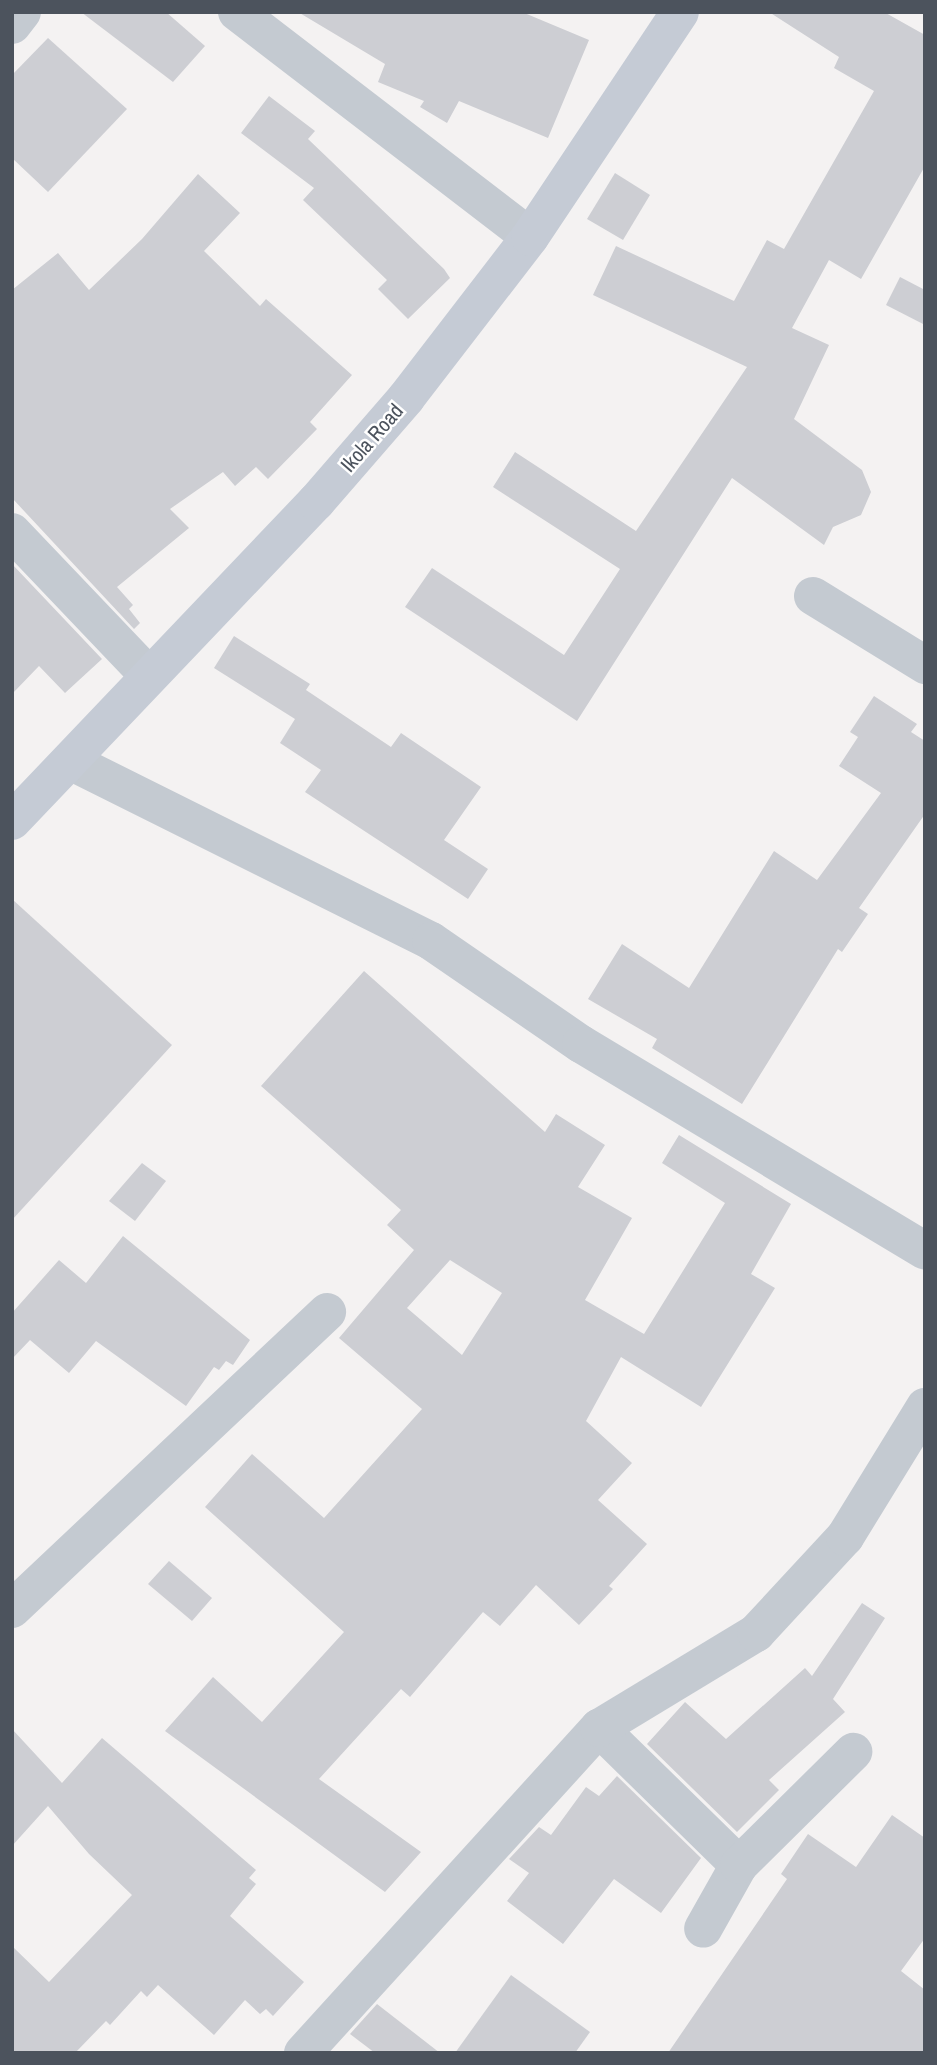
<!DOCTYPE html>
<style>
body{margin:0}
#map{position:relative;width:937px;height:2065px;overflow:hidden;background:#f4f2f2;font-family:"Archivo Narrow",sans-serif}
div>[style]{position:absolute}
.building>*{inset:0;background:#cdced3}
.street>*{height:38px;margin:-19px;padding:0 19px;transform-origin:19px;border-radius:19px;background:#c4cad1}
.secondary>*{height:38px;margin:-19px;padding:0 19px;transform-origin:19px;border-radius:19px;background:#c5cbd5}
span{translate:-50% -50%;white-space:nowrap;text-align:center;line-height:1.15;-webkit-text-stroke:5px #fff;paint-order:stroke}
.street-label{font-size:21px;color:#4c535d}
.frame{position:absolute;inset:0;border:14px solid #4c535d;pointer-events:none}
</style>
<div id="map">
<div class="building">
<i style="clip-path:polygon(81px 12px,166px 12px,205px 46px,173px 82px)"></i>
<i style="clip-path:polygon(298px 12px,522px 12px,589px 40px,548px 138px,459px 101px,447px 123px,420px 107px,424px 101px,378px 82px,385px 64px)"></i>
<i style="clip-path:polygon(769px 12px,884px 12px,925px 35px,925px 166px,861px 279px,829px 260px,792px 328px,829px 345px,794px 419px,862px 470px,871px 492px,861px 515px,833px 527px,824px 545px,732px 478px,577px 721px,405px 607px,432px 568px,564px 655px,620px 569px,493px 487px,515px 452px,636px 531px,747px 367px,593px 295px,616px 246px,734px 301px,767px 240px,784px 249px,874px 91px,834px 68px,839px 57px)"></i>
<i style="clip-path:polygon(48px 38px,127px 109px,48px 192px,12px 158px,12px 75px)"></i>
<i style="clip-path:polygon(269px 96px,315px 131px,308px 139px,444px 269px,450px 278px,408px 319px,378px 289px,387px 280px,303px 200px,314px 188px,241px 133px)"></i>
<i style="clip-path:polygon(615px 173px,650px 195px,623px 240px,587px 219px)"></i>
<i style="clip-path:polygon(198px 174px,240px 213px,204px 251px,260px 306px,266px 299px,352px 375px,310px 422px,317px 429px,268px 479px,256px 467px,235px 486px,223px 472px,170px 509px,189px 528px,117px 587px,133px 605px,129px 609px,140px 623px,134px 629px,12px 498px,12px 290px,58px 253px,89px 290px,142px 239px)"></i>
<i style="clip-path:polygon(900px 277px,925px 290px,925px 325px,886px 305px)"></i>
<i style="clip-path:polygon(12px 564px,102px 659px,65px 693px,39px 666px,12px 694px)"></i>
<i style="clip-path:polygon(234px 636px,310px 684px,306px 690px,391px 747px,401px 733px,481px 787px,444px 840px,488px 869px,468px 899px,305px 792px,321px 770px,280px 743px,295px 719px,214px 668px)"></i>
<i style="clip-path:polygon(874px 696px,917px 724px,911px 732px,925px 741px,925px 814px,859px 908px,868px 914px,842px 952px,838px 949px,742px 1104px,652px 1048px,657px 1039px,588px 999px,622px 944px,689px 988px,774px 851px,817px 880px,881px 793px,839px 766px,858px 737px,850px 732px)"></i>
<i style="clip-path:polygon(12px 899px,172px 1045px,12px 1220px)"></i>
<i style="clip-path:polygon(evenodd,364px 971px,545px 1132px,556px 1114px,605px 1145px,578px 1187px,632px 1218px,585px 1300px,644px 1334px,725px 1203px,662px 1163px,679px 1135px,791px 1204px,751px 1274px,775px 1288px,701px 1407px,621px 1357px,586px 1421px,632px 1463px,598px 1500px,647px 1544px,609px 1586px,613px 1589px,579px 1625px,536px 1585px,500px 1626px,483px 1612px,410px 1697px,401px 1689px,319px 1779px,421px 1852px,385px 1892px,165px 1731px,213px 1677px,262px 1722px,344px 1632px,205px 1507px,252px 1454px,324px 1518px,422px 1409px,339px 1338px,414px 1250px,387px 1225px,401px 1210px,261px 1086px,364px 971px,450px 1260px,502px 1293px,462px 1355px,407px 1308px,450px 1260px)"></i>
<i style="clip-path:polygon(142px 1163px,166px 1181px,135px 1221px,109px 1201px)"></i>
<i style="clip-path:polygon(123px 1236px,250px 1340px,233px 1365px,226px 1361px,219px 1370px,214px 1367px,186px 1406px,96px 1341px,69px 1373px,30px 1340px,12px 1359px,12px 1313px,59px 1260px,86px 1283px)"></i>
<i style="clip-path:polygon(169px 1561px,212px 1598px,192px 1621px,148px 1584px)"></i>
<i style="clip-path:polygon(862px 1603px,885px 1618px,833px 1699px,845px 1712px,769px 1780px,779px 1790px,737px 1832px,647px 1744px,685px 1702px,726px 1739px,805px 1668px,812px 1676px)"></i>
<i style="clip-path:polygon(12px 1729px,62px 1783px,102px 1738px,256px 1870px,249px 1878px,256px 1884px,230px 1916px,304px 1982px,273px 2016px,266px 2009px,260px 2014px,245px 2000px,214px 2035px,158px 1985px,147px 1997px,141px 1991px,110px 2025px,106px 2021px,75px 2053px,12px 2053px,12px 1946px,49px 1982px,132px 1895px,89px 1854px,48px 1806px,12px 1846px)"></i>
<i style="clip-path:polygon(617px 1776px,701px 1858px,661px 1913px,614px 1879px,563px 1944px,507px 1901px,529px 1873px,509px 1859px,539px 1827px,551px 1835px,586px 1787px,599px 1796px)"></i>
<i style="clip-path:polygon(892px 1815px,925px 1838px,925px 1938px,901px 1971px,925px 1990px,925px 2053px,668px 2053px,787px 1879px,781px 1874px,808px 1834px,856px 1867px)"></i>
<i style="clip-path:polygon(511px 1975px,590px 2032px,575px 2053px,455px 2053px)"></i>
<i style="clip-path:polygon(377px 2004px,440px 2053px,375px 2053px,350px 2034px)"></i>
</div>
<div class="street">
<i style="left:237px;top:12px;width:369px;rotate:37.5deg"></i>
<i style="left:12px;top:25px;width:16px;rotate:-52deg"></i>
<i style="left:12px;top:532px;width:197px;rotate:46.4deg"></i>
<i style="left:813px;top:596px;width:132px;rotate:31.6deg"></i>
<i style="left:70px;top:761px;width:403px;rotate:26.5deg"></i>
<i style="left:431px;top:941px;width:182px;rotate:34.5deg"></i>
<i style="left:581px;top:1044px;width:401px;rotate:31deg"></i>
<i style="left:12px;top:1609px;width:433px;rotate:-43.3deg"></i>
<i style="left:599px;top:1728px;width:196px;rotate:44.4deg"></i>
<i style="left:739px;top:1865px;width:73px;rotate:119.4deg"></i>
<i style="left:739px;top:1865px;width:161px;rotate:-44.7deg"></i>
<i style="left:303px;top:2053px;width:440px;rotate:-47.7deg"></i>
<i style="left:599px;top:1728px;width:184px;rotate:-31.2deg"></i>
<i style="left:756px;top:1633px;width:131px;rotate:-47.2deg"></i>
<i style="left:845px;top:1537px;width:153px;rotate:-58.4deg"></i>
</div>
<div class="secondary">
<i style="left:12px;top:821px;width:441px;rotate:-46.4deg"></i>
<i style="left:316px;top:502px;width:138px;rotate:-49.1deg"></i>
<i style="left:406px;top:398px;width:203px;rotate:-52.4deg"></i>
<i style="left:530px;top:237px;width:270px;rotate:-56.3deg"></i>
</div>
<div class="street-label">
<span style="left:372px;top:438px;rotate:-49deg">Ikola Road</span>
</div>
<div class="frame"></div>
</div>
